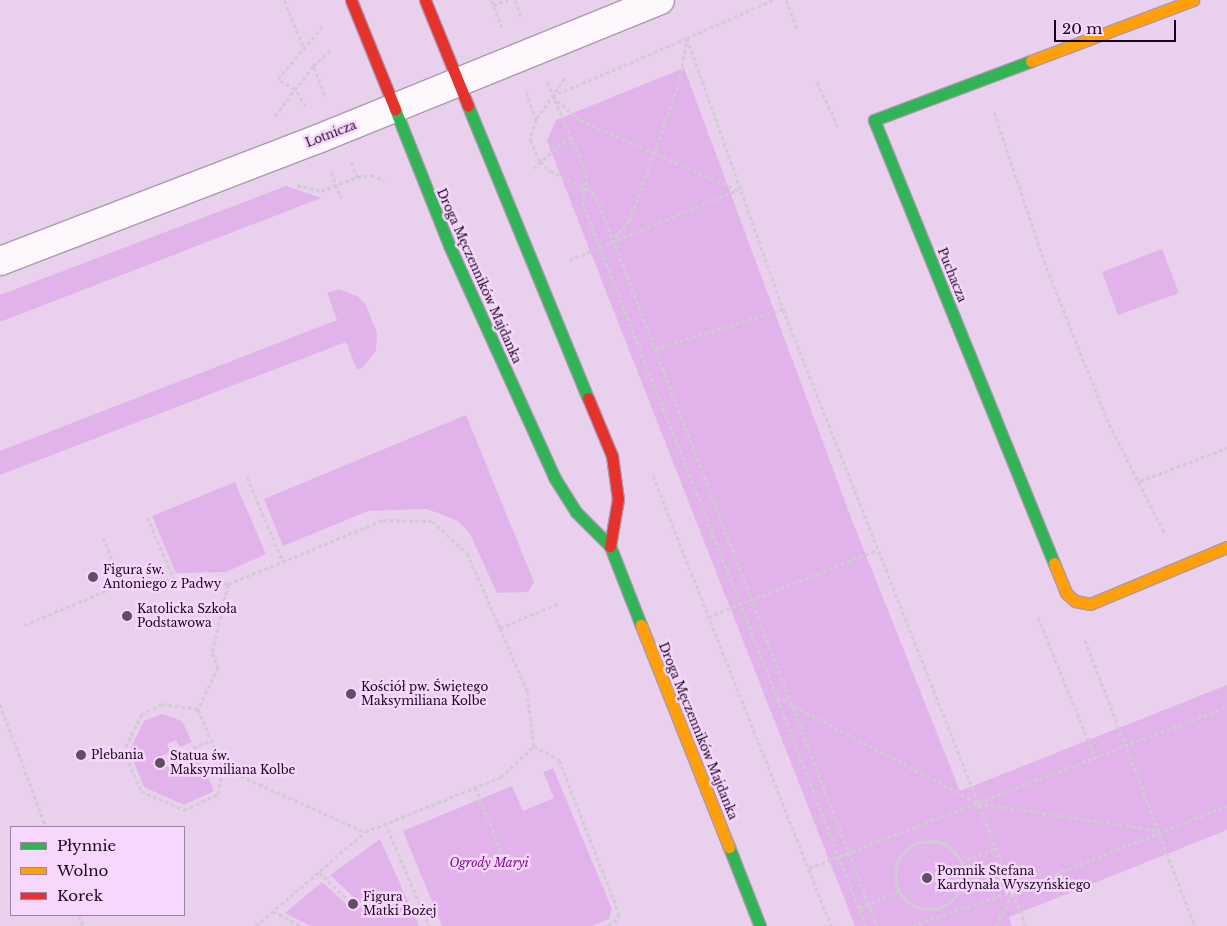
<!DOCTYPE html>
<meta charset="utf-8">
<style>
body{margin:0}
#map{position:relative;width:1227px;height:926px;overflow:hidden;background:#e9d1ed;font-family:"Libre Baskerville",serif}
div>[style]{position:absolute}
.green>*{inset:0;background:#e2b3eb}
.path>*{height:3px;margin-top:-1.5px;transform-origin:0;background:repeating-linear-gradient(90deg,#d2cad4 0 4px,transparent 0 6.5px)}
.path>.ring{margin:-1.5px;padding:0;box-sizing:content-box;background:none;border:3px solid #d2cad4;border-radius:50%}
.roads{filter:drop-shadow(1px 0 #ac98b0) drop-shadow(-1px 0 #ac98b0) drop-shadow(0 1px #ac98b0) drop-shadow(0 -1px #ac98b0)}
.street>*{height:28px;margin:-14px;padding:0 14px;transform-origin:14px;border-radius:14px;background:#fcf8fc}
.fast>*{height:11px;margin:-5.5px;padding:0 5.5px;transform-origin:5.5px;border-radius:5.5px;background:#30b455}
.slow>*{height:11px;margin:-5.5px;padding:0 5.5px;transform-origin:5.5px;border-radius:5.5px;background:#ff9f0a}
.jam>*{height:11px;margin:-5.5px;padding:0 5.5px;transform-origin:5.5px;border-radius:5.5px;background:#e5322d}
.dots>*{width:14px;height:14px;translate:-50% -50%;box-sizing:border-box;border:2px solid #f8d7fe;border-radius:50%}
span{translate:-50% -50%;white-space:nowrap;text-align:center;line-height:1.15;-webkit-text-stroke:5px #f8d7fe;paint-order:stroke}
.street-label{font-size:12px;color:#18061c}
.poi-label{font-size:12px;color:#18061c}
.left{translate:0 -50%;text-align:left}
.park-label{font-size:12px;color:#7b108e;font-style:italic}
.legend{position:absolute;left:10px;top:826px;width:175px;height:90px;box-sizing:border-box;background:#f8d7fe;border:1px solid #9e83a4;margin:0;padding:6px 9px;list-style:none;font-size:15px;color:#18061c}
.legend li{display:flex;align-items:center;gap:10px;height:25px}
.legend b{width:25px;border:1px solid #9e83a4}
.scale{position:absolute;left:1054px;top:20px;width:122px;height:22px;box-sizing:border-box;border:2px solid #18061c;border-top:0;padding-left:6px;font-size:15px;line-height:18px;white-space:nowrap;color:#18061c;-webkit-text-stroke:4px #f8d7fe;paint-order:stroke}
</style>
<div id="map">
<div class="green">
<i style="clip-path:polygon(684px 68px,850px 515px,960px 791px,1227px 685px,1227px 830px,1009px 917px,1012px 926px,855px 926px,547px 141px,556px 120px)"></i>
<i style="clip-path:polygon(286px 186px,321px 198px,0 322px,0 295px)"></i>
<i style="clip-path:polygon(1162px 249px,1179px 293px,1118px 315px,1102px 272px)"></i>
<i style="clip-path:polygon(339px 289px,357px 296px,366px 305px,377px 333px,376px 351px,364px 366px,357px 370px,346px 342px,0 475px,0 451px,337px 320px,327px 293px)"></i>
<i style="clip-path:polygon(466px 415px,534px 582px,528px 592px,497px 593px,470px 534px,458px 521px,427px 509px,368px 511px,283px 546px,264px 499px)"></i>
<i style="clip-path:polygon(235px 482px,266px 554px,226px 572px,176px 573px,152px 516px)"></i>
<i style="clip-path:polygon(162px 714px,182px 721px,192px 742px,180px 747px,176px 740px,167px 744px,170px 752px,154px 759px,159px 770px,175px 763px,179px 771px,189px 766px,186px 759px,197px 753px,214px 791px,184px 805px,144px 787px,129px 751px,144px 721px)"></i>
<i style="clip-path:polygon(553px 768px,612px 909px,609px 919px,592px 926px,442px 926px,403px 831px,512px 786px,523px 811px,554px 798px,543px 772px)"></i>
<i style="clip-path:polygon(380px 839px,419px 926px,310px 926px,285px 913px,322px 882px,355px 912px,362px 905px,330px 875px)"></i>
</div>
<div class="path">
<i style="left:284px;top:0;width:52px;rotate:67.4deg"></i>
<i style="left:491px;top:0;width:29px;rotate:68deg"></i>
<i style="left:515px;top:0;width:19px;rotate:69deg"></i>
<i style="left:773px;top:0;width:94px;rotate:156.2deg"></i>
<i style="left:687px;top:38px;width:288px;rotate:70.5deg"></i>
<i style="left:783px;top:309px;width:626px;rotate:68.44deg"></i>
<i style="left:1013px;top:891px;width:230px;rotate:-21.7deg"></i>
<i style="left:786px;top:0;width:31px;rotate:69deg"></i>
<i style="left:493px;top:5px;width:16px;rotate:-18deg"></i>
<i style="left:314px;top:67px;width:33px;rotate:69deg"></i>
<i style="left:565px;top:78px;width:50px;rotate:125.3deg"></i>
<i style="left:536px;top:119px;width:22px;rotate:106deg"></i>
<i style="left:530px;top:140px;width:23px;rotate:65deg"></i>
<i style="left:540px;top:161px;width:14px;rotate:45deg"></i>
<i style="left:550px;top:171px;width:48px;rotate:26deg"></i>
<i style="left:593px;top:192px;width:13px;rotate:61deg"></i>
<i style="left:599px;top:203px;width:775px;rotate:68.97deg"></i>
<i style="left:547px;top:82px;width:101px;rotate:66.7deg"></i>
<i style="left:587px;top:175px;width:27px;rotate:100deg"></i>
<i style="left:582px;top:202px;width:532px;rotate:68.5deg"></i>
<i style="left:777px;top:697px;width:227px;rotate:27.8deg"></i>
<i style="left:978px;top:803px;width:184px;rotate:8.7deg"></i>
<i style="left:817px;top:82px;width:50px;rotate:65deg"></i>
<i style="left:526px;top:92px;width:29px;rotate:70deg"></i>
<i style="left:306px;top:106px;width:20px;rotate:-123deg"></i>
<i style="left:295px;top:89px;width:20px;rotate:-150deg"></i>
<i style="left:278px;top:79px;width:70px;rotate:-49.7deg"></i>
<i style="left:994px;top:112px;width:157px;rotate:71.4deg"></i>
<i style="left:1044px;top:261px;width:98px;rotate:68.4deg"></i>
<i style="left:1080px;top:352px;width:78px;rotate:68.1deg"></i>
<i style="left:1109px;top:424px;width:123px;rotate:63deg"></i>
<i style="left:275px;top:116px;width:63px;rotate:-52.8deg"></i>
<i style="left:313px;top:66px;width:25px;rotate:-42deg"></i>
<i style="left:351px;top:162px;width:16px;rotate:68deg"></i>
<i style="left:533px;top:168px;width:48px;rotate:-40deg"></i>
<i style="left:331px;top:172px;width:28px;rotate:69deg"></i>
<i style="left:297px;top:185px;width:25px;rotate:14deg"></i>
<i style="left:321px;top:191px;width:39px;rotate:-21deg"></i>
<i style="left:357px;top:177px;width:14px;rotate:-8deg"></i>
<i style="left:371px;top:175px;width:14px;rotate:21deg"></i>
<i style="left:615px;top:238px;width:22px;rotate:-51deg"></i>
<i style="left:629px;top:221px;width:74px;rotate:-69.4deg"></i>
<i style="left:655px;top:152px;width:77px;rotate:-71.1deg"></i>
<i style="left:680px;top:79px;width:41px;rotate:-80.1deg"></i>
<i style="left:569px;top:260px;width:183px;rotate:-22.5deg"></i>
<i style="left:738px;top:190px;width:173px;rotate:-156.1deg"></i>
<i style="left:580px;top:120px;width:37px;rotate:-139deg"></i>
<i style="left:552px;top:96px;width:147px;rotate:-23.2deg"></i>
<i style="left:655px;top:349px;width:134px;rotate:-17.4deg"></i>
<i style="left:653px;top:476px;width:484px;rotate:68.4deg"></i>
<i style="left:247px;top:477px;width:92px;rotate:67deg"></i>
<i style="left:1140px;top:481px;width:93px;rotate:-20.8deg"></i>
<i style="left:147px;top:517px;width:70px;rotate:66.4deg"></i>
<i style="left:103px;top:537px;width:51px;rotate:68deg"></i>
<i style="left:122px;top:584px;width:19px;rotate:-18deg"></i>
<i style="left:140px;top:578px;width:88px;rotate:3.9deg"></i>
<i style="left:228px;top:584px;width:168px;rotate:-22.4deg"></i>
<i style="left:383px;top:520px;width:49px;rotate:1.2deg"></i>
<i style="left:432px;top:521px;width:47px;rotate:42.4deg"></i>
<i style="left:467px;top:553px;width:82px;rotate:66.3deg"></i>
<i style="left:228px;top:584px;width:71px;rotate:103.1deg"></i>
<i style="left:212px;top:653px;width:15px;rotate:67deg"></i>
<i style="left:218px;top:667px;width:47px;rotate:115.5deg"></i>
<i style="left:198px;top:709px;width:64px;rotate:67deg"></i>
<i style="left:223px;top:768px;width:156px;rotate:24.3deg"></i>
<i style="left:708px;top:617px;width:181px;rotate:-21.7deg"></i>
<i style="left:1038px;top:617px;width:153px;rotate:67.8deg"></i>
<i style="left:24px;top:625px;width:106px;rotate:-22.7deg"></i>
<i style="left:1085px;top:640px;width:306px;rotate:69deg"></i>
<i style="left:777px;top:698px;width:245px;rotate:68.7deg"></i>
<i style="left:0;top:704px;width:131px;rotate:69.5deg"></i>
<i style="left:198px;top:709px;width:36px;rotate:-172deg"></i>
<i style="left:162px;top:704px;width:22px;rotate:153deg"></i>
<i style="left:142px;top:714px;width:40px;rotate:116.6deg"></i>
<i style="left:124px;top:750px;width:44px;rotate:67.5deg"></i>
<i style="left:141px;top:791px;width:47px;rotate:23.8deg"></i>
<i style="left:184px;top:810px;width:38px;rotate:-25deg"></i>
<i style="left:218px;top:794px;width:26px;rotate:-79deg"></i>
<i style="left:534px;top:746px;width:29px;rotate:29deg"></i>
<i style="left:559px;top:760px;width:164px;rotate:68.6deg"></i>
<i style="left:619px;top:913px;width:7px;rotate:106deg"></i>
<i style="left:617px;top:920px;width:13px;rotate:151deg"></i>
<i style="left:163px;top:761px;width:53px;rotate:-23.2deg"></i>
<i style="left:475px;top:787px;width:85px;rotate:67.9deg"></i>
<i style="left:385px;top:823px;width:112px;rotate:66.9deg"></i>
<i class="ring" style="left:895px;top:841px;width:65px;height:65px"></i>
<i style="left:961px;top:863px;width:38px;rotate:-23deg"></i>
<i style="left:809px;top:868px;width:448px;rotate:-21.1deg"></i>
<i style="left:319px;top:872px;width:43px;rotate:44.1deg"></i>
<i style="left:1013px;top:892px;width:36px;rotate:69deg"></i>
<i style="left:859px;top:908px;width:44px;rotate:-22.5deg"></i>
<i style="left:273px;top:911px;width:32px;rotate:28deg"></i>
<i style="left:79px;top:915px;width:12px;rotate:70deg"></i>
<i style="left:256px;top:926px;width:144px;rotate:-40.8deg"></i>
<i style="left:365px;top:832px;width:147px;rotate:-22deg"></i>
<i style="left:501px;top:777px;width:45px;rotate:-43.2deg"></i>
<i style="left:534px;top:746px;width:55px;rotate:-97.3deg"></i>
<i style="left:527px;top:691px;width:69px;rotate:-113.2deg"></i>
<i style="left:500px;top:628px;width:62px;rotate:-22.8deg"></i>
<i style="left:912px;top:926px;width:107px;rotate:-19.1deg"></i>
<i style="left:996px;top:926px;width:38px;rotate:-63deg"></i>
</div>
<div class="roads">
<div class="street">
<i style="left:0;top:261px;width:341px;rotate:-21deg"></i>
<i style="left:318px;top:139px;width:369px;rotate:-22.1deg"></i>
</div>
<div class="fast">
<i style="left:1031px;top:61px;width:168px;rotate:159.4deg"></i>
<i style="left:874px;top:120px;width:478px;rotate:67.9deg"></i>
<i style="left:468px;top:106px;width:316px;rotate:67.7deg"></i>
<i style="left:395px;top:109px;width:146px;rotate:68.3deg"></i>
<i style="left:449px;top:245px;width:255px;rotate:65.6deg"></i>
<i style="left:554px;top:477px;width:41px;rotate:57.8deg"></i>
<i style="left:576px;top:512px;width:48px;rotate:45deg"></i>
<i style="left:610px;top:546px;width:85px;rotate:68.6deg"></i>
<i style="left:729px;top:847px;width:85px;rotate:68.6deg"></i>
</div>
<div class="slow">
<i style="left:1031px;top:61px;width:173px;rotate:-20.6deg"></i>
<i style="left:1054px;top:563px;width:32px;rotate:68deg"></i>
<i style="left:1066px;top:593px;width:12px;rotate:42deg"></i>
<i style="left:1075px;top:601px;width:15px;rotate:11deg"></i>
<i style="left:1090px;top:604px;width:148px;rotate:-22.6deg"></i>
<i style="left:641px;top:625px;width:239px;rotate:68.4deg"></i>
</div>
<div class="jam">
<i style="left:351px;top:0;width:118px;rotate:68deg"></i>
<i style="left:425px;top:0;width:114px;rotate:67.9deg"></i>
<i style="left:588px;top:398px;width:63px;rotate:67.5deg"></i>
<i style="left:612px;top:456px;width:43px;rotate:82.1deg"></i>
<i style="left:618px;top:499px;width:48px;rotate:99.7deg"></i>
</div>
</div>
<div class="dots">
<i style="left:93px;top:577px;background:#614d65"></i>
<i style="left:127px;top:616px;background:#614d65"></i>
<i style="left:351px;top:694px;background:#614d65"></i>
<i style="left:81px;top:755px;background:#614d65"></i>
<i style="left:160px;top:763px;background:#614d65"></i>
<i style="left:927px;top:878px;background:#614d65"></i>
<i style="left:353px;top:904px;background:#614d65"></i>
</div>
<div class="street-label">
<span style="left:331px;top:134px;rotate:-21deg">Lotnicza</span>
<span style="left:952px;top:275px;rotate:68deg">Puchacza</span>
<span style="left:479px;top:276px;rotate:66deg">Droga Męczenników Majdanka</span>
<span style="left:698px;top:731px;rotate:68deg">Droga Męczenników Majdanka</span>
</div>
<div class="poi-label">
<span class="left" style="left:103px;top:577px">Figura św.<br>Antoniego z Padwy</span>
<span class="left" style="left:137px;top:616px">Katolicka Szkoła<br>Podstawowa</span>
<span class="left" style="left:361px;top:694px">Kościół pw. Świętego<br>Maksymiliana Kolbe</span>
<span class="left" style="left:91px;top:755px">Plebania</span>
<span class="left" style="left:170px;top:763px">Statua św.<br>Maksymiliana Kolbe</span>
<span class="left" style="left:937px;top:878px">Pomnik Stefana<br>Kardynała Wyszyńskiego</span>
<span class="left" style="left:363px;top:904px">Figura<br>Matki Bożej</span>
</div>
<div class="park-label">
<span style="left:489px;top:863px">Ogrody Maryi</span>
</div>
<ul class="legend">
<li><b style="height:6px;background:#30b455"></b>Płynnie</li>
<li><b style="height:6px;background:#ff9f0a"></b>Wolno</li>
<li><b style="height:6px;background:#e5322d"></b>Korek</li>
</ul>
<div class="scale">20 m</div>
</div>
